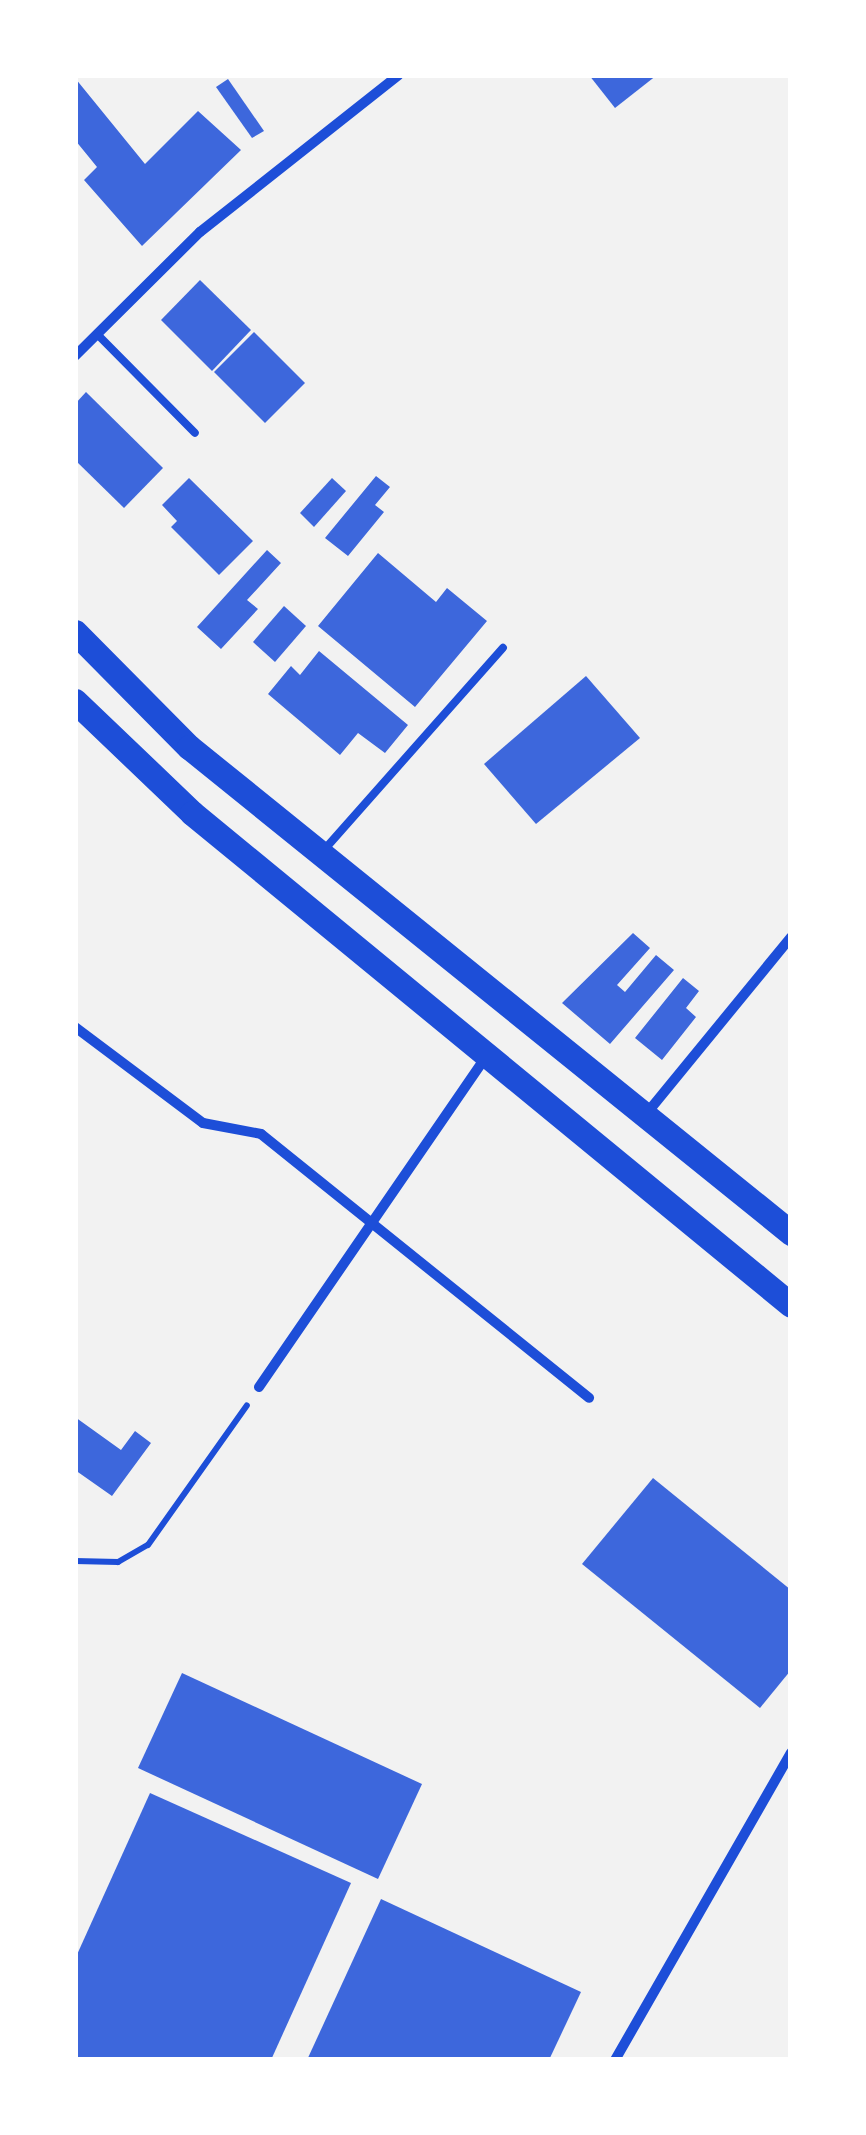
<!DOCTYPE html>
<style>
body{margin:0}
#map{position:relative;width:866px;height:2135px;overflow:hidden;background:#f2f2f2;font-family:"Noto Sans",sans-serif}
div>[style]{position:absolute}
.building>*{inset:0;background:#3d67dc}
.path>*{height:6px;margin:-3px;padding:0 3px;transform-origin:3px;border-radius:3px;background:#1d4ed8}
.service>*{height:8px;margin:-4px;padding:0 4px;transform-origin:4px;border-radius:4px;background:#1d4ed8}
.minor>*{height:10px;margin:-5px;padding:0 5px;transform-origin:5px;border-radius:5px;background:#1d4ed8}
.primary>*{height:25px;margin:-12.5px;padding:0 12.5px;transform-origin:12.5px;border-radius:12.5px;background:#1d4ed8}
span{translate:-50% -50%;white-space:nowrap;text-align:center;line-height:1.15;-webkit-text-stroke:8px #fff;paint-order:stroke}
.frame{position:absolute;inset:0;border:78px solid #fff;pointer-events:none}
</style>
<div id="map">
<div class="building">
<i style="clip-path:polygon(589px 75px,657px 75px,615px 108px)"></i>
<i style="clip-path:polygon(75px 78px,145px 164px,198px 111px,241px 150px,142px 246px,84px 180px,97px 167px,75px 140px)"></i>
<i style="clip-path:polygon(228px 79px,264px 131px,252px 138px,216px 87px)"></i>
<i style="clip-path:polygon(200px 280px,251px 330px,212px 371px,161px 320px)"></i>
<i style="clip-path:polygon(254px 332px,305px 383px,265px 423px,214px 372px)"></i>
<i style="clip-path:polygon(86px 392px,163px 468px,124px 508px,75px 460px,75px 404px)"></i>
<i style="clip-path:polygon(376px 476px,390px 487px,375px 505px,384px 512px,348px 556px,325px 538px)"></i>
<i style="clip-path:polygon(189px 478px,253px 541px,219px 575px,171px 527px,177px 521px,162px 505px)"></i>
<i style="clip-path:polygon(332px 478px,346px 491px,314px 527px,300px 513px)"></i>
<i style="clip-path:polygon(267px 550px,281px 563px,247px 600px,258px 609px,221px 649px,197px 627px)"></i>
<i style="clip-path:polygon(378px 553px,436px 602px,447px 588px,487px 621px,415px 707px,318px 626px)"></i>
<i style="clip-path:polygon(284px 606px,306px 626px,275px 662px,253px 642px)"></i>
<i style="clip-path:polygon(319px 651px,408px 725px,385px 753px,358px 733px,340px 755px,268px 694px,291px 666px,300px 675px)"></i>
<i style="clip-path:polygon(586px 676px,640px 738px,536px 824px,484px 764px)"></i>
<i style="clip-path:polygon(633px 933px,650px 948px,617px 985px,625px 992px,656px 955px,674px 970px,610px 1044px,562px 1003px)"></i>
<i style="clip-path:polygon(683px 978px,699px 991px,686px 1008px,696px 1017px,662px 1060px,635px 1038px)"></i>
<i style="clip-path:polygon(75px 1417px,121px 1450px,135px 1431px,151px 1443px,112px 1496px,75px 1470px)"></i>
<i style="clip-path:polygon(653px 1478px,791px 1590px,791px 1670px,760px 1708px,582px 1564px)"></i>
<i style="clip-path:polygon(182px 1673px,422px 1784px,378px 1879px,138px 1768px)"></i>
<i style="clip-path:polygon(150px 1793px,351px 1883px,271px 2060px,75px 2060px,75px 1959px)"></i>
<i style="clip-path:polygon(381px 1899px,581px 1992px,549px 2060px,307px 2060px)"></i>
</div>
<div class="path">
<i style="left:75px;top:1561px;width:43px;rotate:1.3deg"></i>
<i style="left:118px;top:1562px;width:34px;rotate:-30deg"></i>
<i style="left:148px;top:1545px;width:171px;rotate:-54.7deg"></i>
</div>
<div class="service">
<i style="left:97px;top:334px;width:139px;rotate:45.3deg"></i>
<i style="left:324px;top:850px;width:270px;rotate:-48.5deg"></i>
</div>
<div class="minor">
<i style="left:75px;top:356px;width:176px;rotate:-44.8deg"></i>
<i style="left:200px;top:232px;width:253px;rotate:-38.3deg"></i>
<i style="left:75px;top:1027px;width:160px;rotate:36.9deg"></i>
<i style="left:203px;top:1123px;width:59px;rotate:10.7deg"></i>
<i style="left:261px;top:1134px;width:421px;rotate:38.8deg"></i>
<i style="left:647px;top:1113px;width:227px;rotate:-50.7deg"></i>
<i style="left:259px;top:1387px;width:399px;rotate:-55.5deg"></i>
<i style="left:615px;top:2060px;width:354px;rotate:-60.2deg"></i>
</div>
<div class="primary">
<i style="left:75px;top:632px;width:162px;rotate:45.3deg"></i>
<i style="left:189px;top:747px;width:774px;rotate:38.91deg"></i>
<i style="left:75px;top:701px;width:162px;rotate:43.7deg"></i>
<i style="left:192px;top:813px;width:775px;rotate:39.4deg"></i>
</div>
<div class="frame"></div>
</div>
